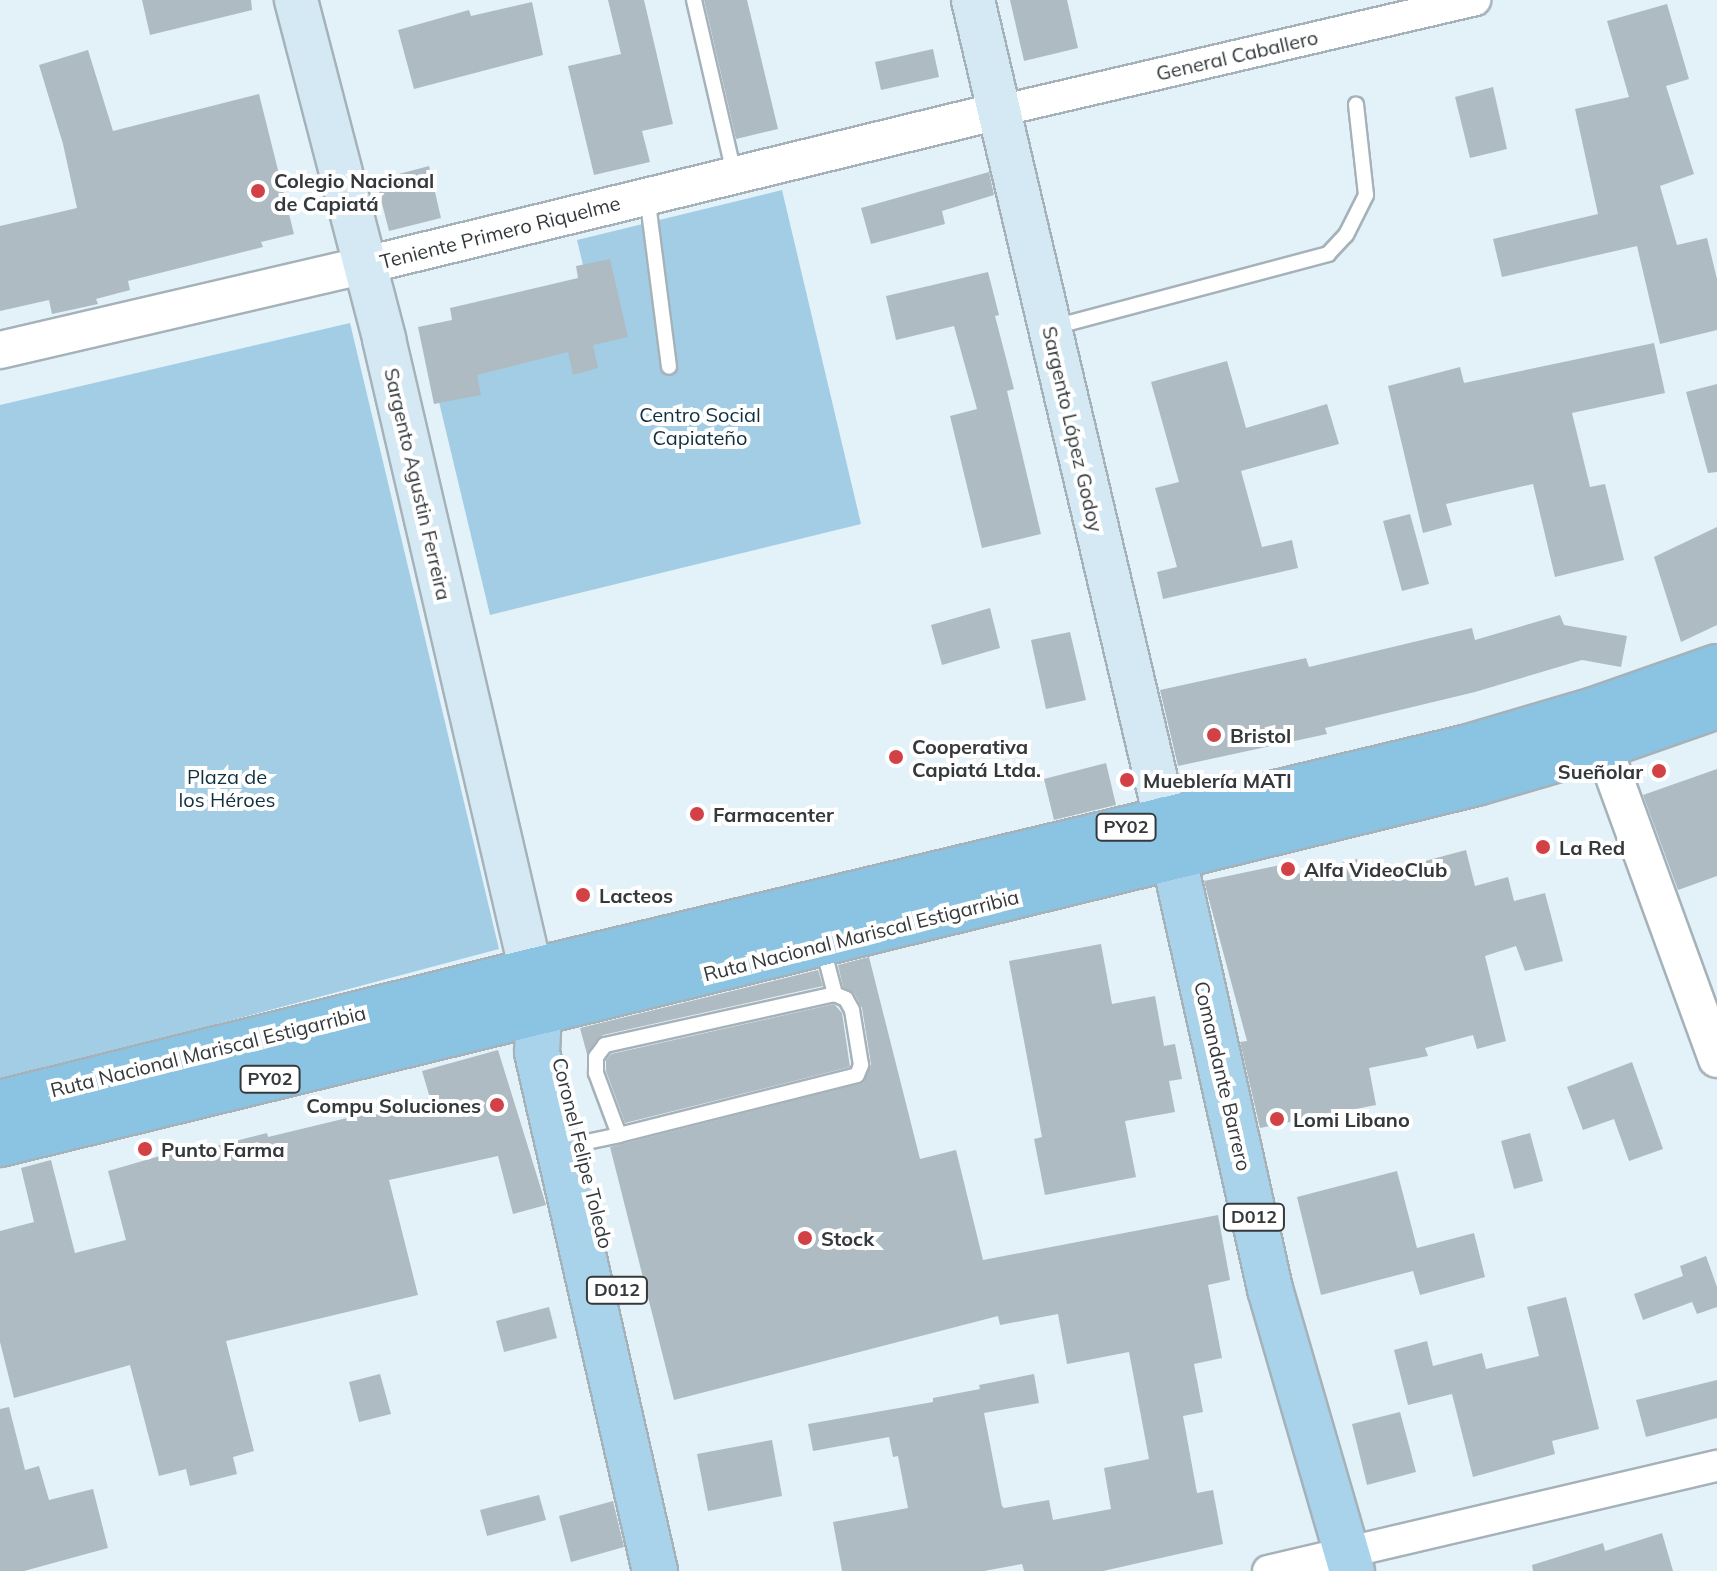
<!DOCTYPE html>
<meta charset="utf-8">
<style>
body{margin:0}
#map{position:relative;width:1717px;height:1571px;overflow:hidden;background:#e3f1f9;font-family:Mulish,sans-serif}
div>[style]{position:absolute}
.green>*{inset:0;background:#a3cde5}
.building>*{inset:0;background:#aebbc3}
.roads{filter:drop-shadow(2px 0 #a5b2b9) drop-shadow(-2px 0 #a5b2b9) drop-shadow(0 2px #a5b2b9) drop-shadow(0 -2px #a5b2b9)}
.service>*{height:14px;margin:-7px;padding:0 7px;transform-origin:7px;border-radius:7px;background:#fff}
.minor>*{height:30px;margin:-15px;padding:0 15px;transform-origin:15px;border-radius:15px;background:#fff}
.tertiary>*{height:36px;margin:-18px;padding:0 18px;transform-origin:18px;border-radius:18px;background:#fff}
.secondary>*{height:42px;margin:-21px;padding:0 21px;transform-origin:21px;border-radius:21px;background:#d4e9f4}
.primary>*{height:44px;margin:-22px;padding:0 22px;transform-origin:22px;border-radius:22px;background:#a8d3ea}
.trunk>*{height:44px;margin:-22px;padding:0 22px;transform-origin:22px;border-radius:22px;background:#8bc4e3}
.dots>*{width:22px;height:22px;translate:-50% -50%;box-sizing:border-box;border:4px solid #fff;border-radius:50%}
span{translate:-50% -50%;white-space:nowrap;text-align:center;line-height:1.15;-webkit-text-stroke:8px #fff;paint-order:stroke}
.shield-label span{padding:2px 6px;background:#fff;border:2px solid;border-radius:6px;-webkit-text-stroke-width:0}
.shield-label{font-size:18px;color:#34393c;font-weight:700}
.street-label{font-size:20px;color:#34393c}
.poi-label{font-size:20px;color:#34393c;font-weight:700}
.left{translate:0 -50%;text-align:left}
.right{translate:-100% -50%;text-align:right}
.park-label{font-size:20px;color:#103040}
</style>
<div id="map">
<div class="green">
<i style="clip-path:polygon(782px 190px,861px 524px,490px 615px,434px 381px,601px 340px,577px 240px)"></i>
<i style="clip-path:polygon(350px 323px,499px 949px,0 1082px,0 405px)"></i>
</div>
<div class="building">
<i style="clip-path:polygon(142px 0,251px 0,252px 10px,150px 35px)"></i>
<i style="clip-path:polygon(608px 0,644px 0,673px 124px,642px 131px,650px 162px,594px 175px,568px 66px,621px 54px)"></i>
<i style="clip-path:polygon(704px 0,747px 0,778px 129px,736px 139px)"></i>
<i style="clip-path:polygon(1010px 0,1067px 0,1078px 48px,1024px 61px)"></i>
<i style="clip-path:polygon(532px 2px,543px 55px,414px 89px,398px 30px,469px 10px,471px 16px)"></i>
<i style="clip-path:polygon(1667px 4px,1689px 79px,1666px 86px,1694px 174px,1660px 186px,1677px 245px,1707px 238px,1717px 279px,1717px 330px,1660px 344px,1637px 246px,1502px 277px,1493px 239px,1598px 214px,1575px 109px,1629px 97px,1607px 21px)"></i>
<i style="clip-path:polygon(933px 49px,939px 77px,881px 90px,875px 62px)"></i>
<i style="clip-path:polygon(88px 50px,113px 131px,259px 94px,294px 234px,261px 242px,263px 247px,128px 281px,130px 290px,96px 299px,98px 304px,52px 314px,49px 300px,0 311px,0 226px,77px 208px,63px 144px,39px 65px)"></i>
<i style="clip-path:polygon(1493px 87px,1507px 149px,1470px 158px,1455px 97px)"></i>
<i style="clip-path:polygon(429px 166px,441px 218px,389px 231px,376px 180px)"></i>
<i style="clip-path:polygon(989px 172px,994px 195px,942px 211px,945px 224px,871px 244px,861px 208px)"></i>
<i style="clip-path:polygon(610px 259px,628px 337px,593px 345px,598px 368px,573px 375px,568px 352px,477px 375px,481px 395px,434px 404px,418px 327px,452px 320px,450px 308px,578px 278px,576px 266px)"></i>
<i style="clip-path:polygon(988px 272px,999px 315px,995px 316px,1014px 389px,1007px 391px,1041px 534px,982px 548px,950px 416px,977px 409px,954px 326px,896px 340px,886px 296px)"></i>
<i style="clip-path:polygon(1654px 343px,1665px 393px,1572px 413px,1590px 487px,1605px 484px,1624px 560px,1555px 577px,1533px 484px,1446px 504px,1452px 525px,1423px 533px,1388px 386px,1460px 367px,1464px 383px)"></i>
<i style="clip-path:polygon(1227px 361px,1246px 428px,1327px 404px,1339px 444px,1241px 471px,1262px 547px,1292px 540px,1298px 568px,1163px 599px,1157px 572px,1177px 567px,1155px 488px,1179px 482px,1151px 382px)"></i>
<i style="clip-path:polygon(1717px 384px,1717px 472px,1708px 473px,1686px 392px)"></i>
<i style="clip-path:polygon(1410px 514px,1429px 584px,1402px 591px,1383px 521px)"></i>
<i style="clip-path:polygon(1717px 527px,1717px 625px,1681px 642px,1654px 557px)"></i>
<i style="clip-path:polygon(990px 608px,1000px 648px,942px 665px,931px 625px)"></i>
<i style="clip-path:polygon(1560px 615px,1564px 625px,1627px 636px,1621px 667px,1582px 660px,1475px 692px,1325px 728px,1327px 734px,1178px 766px,1160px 690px,1306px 658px,1309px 667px,1472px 628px,1475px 640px)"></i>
<i style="clip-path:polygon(1070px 632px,1086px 700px,1046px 709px,1031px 640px)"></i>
<i style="clip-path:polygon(1106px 763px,1116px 805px,1054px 820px,1044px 779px)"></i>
<i style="clip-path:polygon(1717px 769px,1717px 876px,1678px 890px,1643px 795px)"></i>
<i style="clip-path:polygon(1466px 850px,1475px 886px,1508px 877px,1514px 901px,1545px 893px,1563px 961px,1525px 971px,1516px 946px,1485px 956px,1506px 1041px,1477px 1049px,1473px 1035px,1425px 1048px,1428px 1056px,1369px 1068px,1376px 1105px,1260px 1128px,1240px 1042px,1247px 1041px,1204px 881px,1290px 863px,1293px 875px,1357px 859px,1362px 878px)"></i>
<i style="clip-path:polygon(1101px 944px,1112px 1004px,1155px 996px,1164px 1046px,1175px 1044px,1182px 1079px,1169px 1081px,1175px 1112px,1125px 1121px,1136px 1177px,1045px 1195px,1034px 1139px,1042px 1137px,1009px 961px)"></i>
<i style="clip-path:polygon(869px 957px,920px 1159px,956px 1150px,983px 1260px,1218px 1215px,1230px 1280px,1208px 1285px,1222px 1358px,1194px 1364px,1203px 1412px,1183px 1416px,1197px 1493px,1213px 1490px,1223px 1544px,1103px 1571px,1024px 1571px,1022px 1564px,984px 1571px,842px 1571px,833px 1522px,908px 1508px,898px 1456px,893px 1457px,889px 1437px,813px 1451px,808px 1424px,933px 1402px,933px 1398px,980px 1389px,979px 1385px,1034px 1374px,1039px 1403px,984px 1413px,1002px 1506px,1004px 1508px,1049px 1500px,1053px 1520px,1111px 1509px,1104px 1468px,1149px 1459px,1129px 1352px,1067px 1364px,1058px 1314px,1000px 1325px,998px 1316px,674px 1400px,610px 1147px,863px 1083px,871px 1064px,862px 1008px,854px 993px,843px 987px,838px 965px)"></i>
<i style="clip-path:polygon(818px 970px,823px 986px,603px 1035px,587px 1054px,580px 1028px)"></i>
<i style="clip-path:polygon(834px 1004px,842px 1013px,850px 1067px,625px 1123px,606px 1071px,606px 1060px,611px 1054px)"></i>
<i style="clip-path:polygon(498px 1050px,546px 1205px,513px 1214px,498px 1156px,389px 1180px,418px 1295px,226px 1341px,254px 1451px,233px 1457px,237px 1474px,190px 1486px,186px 1469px,159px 1476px,130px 1365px,14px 1398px,0 1342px,0 1231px,34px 1222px,21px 1168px,51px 1160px,75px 1253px,126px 1240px,108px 1171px,184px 1149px,185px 1154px,267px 1133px,268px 1137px,430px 1098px,422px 1071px)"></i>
<i style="clip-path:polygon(1632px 1062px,1663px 1149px,1629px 1161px,1614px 1119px,1583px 1130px,1567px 1087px)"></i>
<i style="clip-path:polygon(1530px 1133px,1543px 1181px,1514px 1189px,1501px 1141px)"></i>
<i style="clip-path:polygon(1397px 1171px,1417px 1248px,1474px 1233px,1485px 1277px,1420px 1295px,1413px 1271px,1321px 1295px,1297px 1197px)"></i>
<i style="clip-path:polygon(1706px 1256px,1717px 1287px,1717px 1307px,1697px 1314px,1692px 1302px,1643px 1320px,1634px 1294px,1683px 1276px,1680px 1266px)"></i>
<i style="clip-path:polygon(1566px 1297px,1599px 1429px,1552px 1441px,1555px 1454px,1473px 1477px,1452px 1394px,1408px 1405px,1394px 1350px,1427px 1341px,1433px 1366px,1482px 1353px,1486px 1369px,1539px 1356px,1527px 1307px)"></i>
<i style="clip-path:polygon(549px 1307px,557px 1338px,504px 1352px,496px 1321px)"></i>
<i style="clip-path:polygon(380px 1374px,391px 1414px,359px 1422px,349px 1382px)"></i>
<i style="clip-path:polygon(1717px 1380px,1717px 1418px,1646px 1437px,1636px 1400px)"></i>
<i style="clip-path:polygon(9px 1407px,25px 1470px,39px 1466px,49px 1500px,93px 1489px,108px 1548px,24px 1571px,0 1571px,0 1409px)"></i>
<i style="clip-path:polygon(1400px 1412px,1416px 1472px,1367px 1485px,1352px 1424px)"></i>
<i style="clip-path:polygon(772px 1440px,782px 1496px,708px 1511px,697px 1454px)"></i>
<i style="clip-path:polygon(539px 1495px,546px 1520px,487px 1536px,480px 1510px)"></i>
<i style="clip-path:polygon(613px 1501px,624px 1547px,571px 1562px,559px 1516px)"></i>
<i style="clip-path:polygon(1662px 1533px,1673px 1571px,1533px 1571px,1532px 1565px,1603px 1543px,1605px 1551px)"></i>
</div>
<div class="roads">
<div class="service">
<i style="left:694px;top:0;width:178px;rotate:77deg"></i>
<i style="left:647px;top:195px;width:173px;rotate:82.7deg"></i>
<i style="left:1054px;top:327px;width:284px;rotate:-14.9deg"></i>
<i style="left:1328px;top:254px;width:26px;rotate:-47deg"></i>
<i style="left:1346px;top:235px;width:45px;rotate:-63.4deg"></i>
<i style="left:1366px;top:195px;width:91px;rotate:-96.3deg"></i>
<i style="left:823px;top:948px;width:48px;rotate:75.4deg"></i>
<i style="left:582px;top:1143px;width:38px;rotate:-12deg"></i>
<i style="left:619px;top:1135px;width:245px;rotate:-14.1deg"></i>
<i style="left:857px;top:1075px;width:11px;rotate:-68deg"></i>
<i style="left:861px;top:1065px;width:56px;rotate:-99.3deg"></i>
<i style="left:852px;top:1010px;width:13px;rotate:-119deg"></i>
<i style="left:846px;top:999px;width:12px;rotate:-156deg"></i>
<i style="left:835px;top:994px;width:236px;rotate:167.5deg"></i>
<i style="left:605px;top:1045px;width:15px;rotate:127deg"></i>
<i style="left:596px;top:1057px;width:16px;rotate:90deg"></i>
<i style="left:596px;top:1073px;width:66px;rotate:69.6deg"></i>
</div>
<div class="minor">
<i style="left:999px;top:111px;width:489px;rotate:-13.1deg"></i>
<i style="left:1268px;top:1571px;width:461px;rotate:-13.2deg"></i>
</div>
<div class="tertiary">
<i style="left:0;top:350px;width:372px;rotate:-13.1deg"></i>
<i style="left:362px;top:266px;width:656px;rotate:-13.68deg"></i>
<i style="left:1603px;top:746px;width:333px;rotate:70deg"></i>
</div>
<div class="secondary">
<i style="left:296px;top:0;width:350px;rotate:75.4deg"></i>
<i style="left:384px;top:339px;width:649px;rotate:76.91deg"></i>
<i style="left:973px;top:0;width:839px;rotate:76.78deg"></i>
</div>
<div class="primary">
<i style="left:1165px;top:819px;width:482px;rotate:77.4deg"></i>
<i style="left:1270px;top:1289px;width:294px;rotate:73.8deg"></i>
<i style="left:532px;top:977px;width:38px;rotate:79deg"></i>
<i style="left:539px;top:1014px;width:38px;rotate:93deg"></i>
<i style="left:537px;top:1052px;width:532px;rotate:77.19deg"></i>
</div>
<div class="trunk">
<i style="left:0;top:1103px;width:547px;rotate:-13.96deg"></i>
<i style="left:531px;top:971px;width:963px;rotate:-13.44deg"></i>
<i style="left:1468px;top:747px;width:131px;rotate:-16.4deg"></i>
<i style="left:1594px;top:710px;width:130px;rotate:-19.3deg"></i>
<i style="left:0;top:1144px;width:1520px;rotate:-13.74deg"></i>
<i style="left:1476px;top:783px;width:132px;rotate:-16.2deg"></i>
<i style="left:1603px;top:746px;width:121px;rotate:-19.3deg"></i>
</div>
</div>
<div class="dots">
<i style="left:258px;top:191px;background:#d14145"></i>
<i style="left:1214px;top:735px;background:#d14145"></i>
<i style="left:896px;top:757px;background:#d14145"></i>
<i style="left:1659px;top:771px;background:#d14145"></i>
<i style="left:1127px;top:780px;background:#d14145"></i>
<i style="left:697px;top:814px;background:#d14145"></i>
<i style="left:1543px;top:847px;background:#d14145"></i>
<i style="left:1288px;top:869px;background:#d14145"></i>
<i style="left:583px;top:895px;background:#d14145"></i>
<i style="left:497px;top:1105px;background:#d14145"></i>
<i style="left:1277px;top:1119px;background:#d14145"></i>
<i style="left:145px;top:1149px;background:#d14145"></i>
<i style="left:805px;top:1238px;background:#d14145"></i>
</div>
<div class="shield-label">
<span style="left:1126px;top:827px">PY02</span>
<span style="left:270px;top:1079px">PY02</span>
<span style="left:1254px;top:1217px">D012</span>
<span style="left:617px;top:1290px">D012</span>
</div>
<div class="street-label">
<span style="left:1237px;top:55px;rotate:-13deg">General Caballero</span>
<span style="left:500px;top:232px;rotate:-14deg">Teniente Primero Riquelme</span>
<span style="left:1073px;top:429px;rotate:77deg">Sargento López Godoy</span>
<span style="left:418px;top:484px;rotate:77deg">Sargento Agustin Ferreira</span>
<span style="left:861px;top:935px;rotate:-14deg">Ruta Nacional Mariscal Estigarribia</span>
<span style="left:208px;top:1051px;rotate:-14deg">Ruta Nacional Mariscal Estigarribia</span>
<span style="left:1223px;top:1076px;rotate:77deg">Comandante Barrero</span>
<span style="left:583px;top:1153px;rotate:76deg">Coronel Felipe Toledo</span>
</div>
<div class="poi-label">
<span class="left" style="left:274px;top:192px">Colegio Nacional<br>de Capiatá</span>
<span class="left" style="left:1230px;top:735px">Bristol</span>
<span class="left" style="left:912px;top:758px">Cooperativa<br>Capiatá Ltda.</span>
<span class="right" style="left:1643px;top:771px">Sueñolar</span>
<span class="left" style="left:1143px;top:780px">Mueblería MATI</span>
<span class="left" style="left:713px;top:814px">Farmacenter</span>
<span class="left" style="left:1559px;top:847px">La Red</span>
<span class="left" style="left:1304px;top:869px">Alfa VideoClub</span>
<span class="left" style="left:599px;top:895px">Lacteos</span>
<span class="right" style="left:481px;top:1105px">Compu Soluciones</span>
<span class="left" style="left:1293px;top:1119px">Lomi Libano</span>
<span class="left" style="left:161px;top:1149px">Punto Farma</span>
<span class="left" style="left:821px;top:1238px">Stock</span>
</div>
<div class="park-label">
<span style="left:700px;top:426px">Centro Social<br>Capiateño</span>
<span style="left:227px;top:788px">Plaza de<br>los Héroes</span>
</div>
</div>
